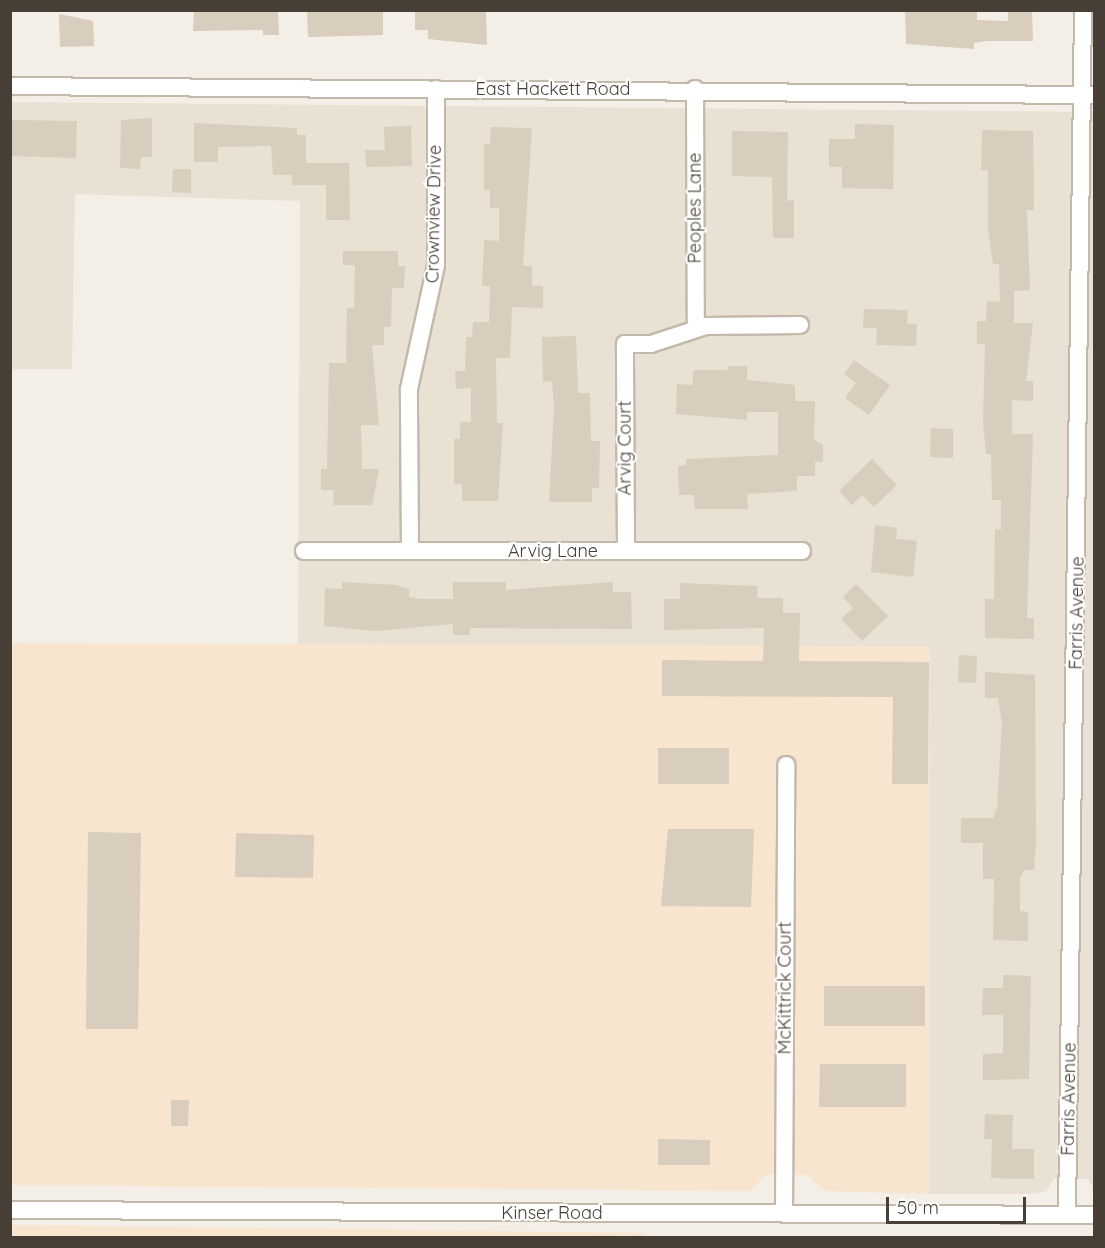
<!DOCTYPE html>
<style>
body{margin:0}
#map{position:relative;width:1105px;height:1248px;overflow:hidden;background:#f4efe6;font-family:Quicksand,sans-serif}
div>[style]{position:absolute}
.residential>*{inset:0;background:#e8e1d4}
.commercial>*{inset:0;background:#f7e5d0}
.building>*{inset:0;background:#d9cdbe}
.roads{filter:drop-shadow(2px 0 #c3b9ab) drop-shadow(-2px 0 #c3b9ab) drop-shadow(0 2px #c3b9ab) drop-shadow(0 -2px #c3b9ab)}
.minor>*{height:16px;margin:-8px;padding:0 8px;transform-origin:8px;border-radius:8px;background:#fff}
span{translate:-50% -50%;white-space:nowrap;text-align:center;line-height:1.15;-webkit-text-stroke:4.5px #fff;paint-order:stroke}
.street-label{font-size:18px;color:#473f35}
.frame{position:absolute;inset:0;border:12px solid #473f35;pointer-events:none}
.scale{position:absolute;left:886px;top:1197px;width:140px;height:27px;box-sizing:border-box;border:3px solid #473f35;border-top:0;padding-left:8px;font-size:18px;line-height:21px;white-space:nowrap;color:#473f35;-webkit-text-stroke:4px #fff;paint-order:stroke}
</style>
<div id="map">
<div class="residential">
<i style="clip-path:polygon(11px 102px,1094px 112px,1094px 1189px,1088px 1179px,1054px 1178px,1047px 1191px,1031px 1194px,930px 1194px,930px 648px,298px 646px,300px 201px,75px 194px,72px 369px,11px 369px)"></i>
</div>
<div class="commercial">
<i style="clip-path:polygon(11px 643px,930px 646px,930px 1194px,825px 1191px,807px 1175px,766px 1174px,750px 1191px,11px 1185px)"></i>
<i style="clip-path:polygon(11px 1225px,645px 1233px,645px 1237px,11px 1238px)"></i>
</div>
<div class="building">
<i style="clip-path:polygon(194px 10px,278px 10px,279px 35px,263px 35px,263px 30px,193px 31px)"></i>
<i style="clip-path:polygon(307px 10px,383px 10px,383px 35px,308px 37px)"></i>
<i style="clip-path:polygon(486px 10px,487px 45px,428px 39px,428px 30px,415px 30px,415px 11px)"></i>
<i style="clip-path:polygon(905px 10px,977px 10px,977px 20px,1008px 21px,1008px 10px,1032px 10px,1033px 41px,987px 41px,974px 43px,974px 49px,906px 44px)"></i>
<i style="clip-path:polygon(59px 14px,93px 21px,94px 46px,60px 47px)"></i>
<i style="clip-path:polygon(152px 118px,152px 157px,141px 157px,140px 169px,120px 168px,121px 120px)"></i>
<i style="clip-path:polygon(10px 120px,77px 121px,76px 158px,10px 156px)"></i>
<i style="clip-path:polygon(194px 123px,297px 128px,297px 135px,306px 135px,306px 163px,349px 163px,350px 220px,326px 220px,326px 185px,292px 185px,292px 175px,273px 175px,271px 146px,218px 147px,218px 162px,194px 162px)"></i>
<i style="clip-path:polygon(855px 124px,894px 125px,893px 189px,842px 188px,842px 167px,829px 167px,829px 139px,855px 139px)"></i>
<i style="clip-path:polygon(411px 126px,412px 166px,366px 167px,365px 150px,385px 150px,384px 127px)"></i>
<i style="clip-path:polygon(491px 127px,532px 128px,523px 266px,532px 266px,532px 286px,543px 286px,543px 308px,512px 307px,510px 358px,496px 358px,497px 423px,503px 423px,498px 501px,462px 501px,462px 484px,454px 484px,454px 439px,460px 439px,460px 422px,471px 422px,471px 388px,456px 389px,455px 371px,465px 371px,466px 337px,472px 337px,473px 322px,489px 322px,490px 286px,482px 286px,484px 240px,499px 241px,499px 208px,490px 208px,490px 190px,484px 190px,484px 144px,490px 144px)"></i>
<i style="clip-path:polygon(982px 130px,1033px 131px,1034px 210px,1027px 210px,1030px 290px,1014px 291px,1014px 323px,1033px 323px,1026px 381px,1033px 381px,1033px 401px,1012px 400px,1012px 434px,1033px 434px,1027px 618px,1034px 618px,1034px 639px,985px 638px,985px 599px,994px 599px,995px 529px,1001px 530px,1001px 500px,992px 500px,991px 454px,986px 454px,983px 422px,985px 344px,977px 344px,977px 321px,986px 321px,987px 301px,1000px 302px,999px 264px,993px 264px,988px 229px,988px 170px,981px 170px)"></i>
<i style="clip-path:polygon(732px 131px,788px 132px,787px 201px,794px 200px,794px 238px,773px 238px,772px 177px,732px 176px)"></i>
<i style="clip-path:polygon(173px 169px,191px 169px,191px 193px,172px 192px)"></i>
<i style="clip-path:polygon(343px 251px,398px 251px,398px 266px,405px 266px,404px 288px,392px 288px,391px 327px,384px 327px,384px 345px,372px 345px,379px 425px,361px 425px,362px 469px,379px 469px,372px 505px,333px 505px,334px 490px,321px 490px,321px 469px,327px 469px,329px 363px,346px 363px,347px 308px,354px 308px,355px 265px,343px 265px)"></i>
<i style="clip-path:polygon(864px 309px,908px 310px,907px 324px,917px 324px,916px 346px,876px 345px,877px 328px,863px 328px)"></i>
<i style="clip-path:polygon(576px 336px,578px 393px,590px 393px,591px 441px,600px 441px,599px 488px,592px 488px,592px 502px,549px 502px,554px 409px,552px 381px,543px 382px,542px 337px)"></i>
<i style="clip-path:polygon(854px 360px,890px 385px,869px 415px,845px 398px,856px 383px,844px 374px)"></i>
<i style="clip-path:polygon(728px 366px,747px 366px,747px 380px,795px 385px,795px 401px,815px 401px,814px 440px,823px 445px,823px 462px,815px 462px,815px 476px,797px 476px,797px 491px,747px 494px,748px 509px,695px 509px,694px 495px,679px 495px,678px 466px,686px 465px,686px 459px,778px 455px,778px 412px,747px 412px,747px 420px,676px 414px,677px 384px,693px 385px,693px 370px,727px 370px)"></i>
<i style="clip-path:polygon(931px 428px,953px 429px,953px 458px,930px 457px)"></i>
<i style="clip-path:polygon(872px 459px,897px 485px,874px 507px,862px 495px,852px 505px,839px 491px)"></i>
<i style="clip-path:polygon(875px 525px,897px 528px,896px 539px,917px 541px,913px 577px,871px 572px)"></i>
<i style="clip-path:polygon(342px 582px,396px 585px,409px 589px,409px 597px,418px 599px,453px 599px,453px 582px,506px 582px,506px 590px,613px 582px,613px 592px,631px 592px,632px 629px,470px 628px,470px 635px,453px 635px,453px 624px,375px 631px,324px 626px,325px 588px,342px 589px)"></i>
<i style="clip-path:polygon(680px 583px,758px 586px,757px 598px,783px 598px,783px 613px,800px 613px,799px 661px,929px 662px,928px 784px,892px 784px,893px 697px,662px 696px,662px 660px,763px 661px,764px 628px,664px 630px,664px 599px,680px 599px)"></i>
<i style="clip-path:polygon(856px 584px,888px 616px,862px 641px,841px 619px,853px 608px,843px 597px)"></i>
<i style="clip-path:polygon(959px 655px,977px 656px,976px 683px,958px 682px)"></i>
<i style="clip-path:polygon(985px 672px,1035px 675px,1036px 844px,1034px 870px,1024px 870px,1020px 879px,1020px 911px,1028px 912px,1028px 941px,993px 940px,994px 879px,983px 879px,983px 843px,961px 843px,961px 818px,993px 818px,997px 808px,1002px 722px,998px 698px,985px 698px)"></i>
<i style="clip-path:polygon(658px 748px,729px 748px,729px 784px,658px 784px)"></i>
<i style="clip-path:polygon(668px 829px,754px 829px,751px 907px,661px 906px)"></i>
<i style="clip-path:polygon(88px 832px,141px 833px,138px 1029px,86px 1029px)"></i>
<i style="clip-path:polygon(236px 833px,314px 835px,313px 878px,235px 877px)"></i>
<i style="clip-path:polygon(1003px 975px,1031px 976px,1029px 1079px,983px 1080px,983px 1054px,1003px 1053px,1003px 1015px,982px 1015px,983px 988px,1003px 988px)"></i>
<i style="clip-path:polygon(824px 986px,925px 986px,925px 1026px,824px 1026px)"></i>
<i style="clip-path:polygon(820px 1064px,906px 1064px,906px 1107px,819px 1107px)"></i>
<i style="clip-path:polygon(171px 1100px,189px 1100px,188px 1126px,171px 1126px)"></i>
<i style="clip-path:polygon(985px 1114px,1013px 1115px,1012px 1149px,1034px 1149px,1034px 1179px,991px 1178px,992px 1139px,984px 1139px)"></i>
<i style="clip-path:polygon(658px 1139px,710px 1140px,710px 1165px,658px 1165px)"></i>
</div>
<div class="roads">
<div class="minor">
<i style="left:10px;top:86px;width:1084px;rotate:0.48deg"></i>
<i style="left:695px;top:89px;width:238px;rotate:89.8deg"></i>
<i style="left:304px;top:551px;width:498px"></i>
<i style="left:410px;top:551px;width:162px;rotate:-90.4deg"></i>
<i style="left:409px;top:389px;width:127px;rotate:-77.7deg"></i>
<i style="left:436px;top:265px;width:176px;rotate:-90deg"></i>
<i style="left:626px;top:551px;width:207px;rotate:-90.3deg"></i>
<i style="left:625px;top:344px;width:26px"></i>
<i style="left:651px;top:344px;width:58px;rotate:-18.1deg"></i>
<i style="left:706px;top:326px;width:94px;rotate:-0.6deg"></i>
<i style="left:10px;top:1210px;width:1084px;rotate:0.26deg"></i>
<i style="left:784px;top:1212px;width:447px;rotate:-89.7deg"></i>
<i style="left:1067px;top:1215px;width:1205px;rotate:-89.24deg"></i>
</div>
</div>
<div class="street-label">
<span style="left:553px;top:89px">East Hackett Road</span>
<span style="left:695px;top:208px;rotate:-90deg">Peoples Lane</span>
<span style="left:434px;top:214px;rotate:-89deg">Crownview Drive</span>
<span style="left:625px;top:448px;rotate:-90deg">Arvig Court</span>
<span style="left:553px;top:551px">Arvig Lane</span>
<span style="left:1077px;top:613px;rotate:-89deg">Farris Avenue</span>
<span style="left:785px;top:988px;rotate:-90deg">McKittrick Court</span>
<span style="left:1069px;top:1099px;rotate:-89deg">Farris Avenue</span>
<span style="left:552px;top:1213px">Kinser Road</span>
</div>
<div class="frame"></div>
<div class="scale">50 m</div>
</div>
